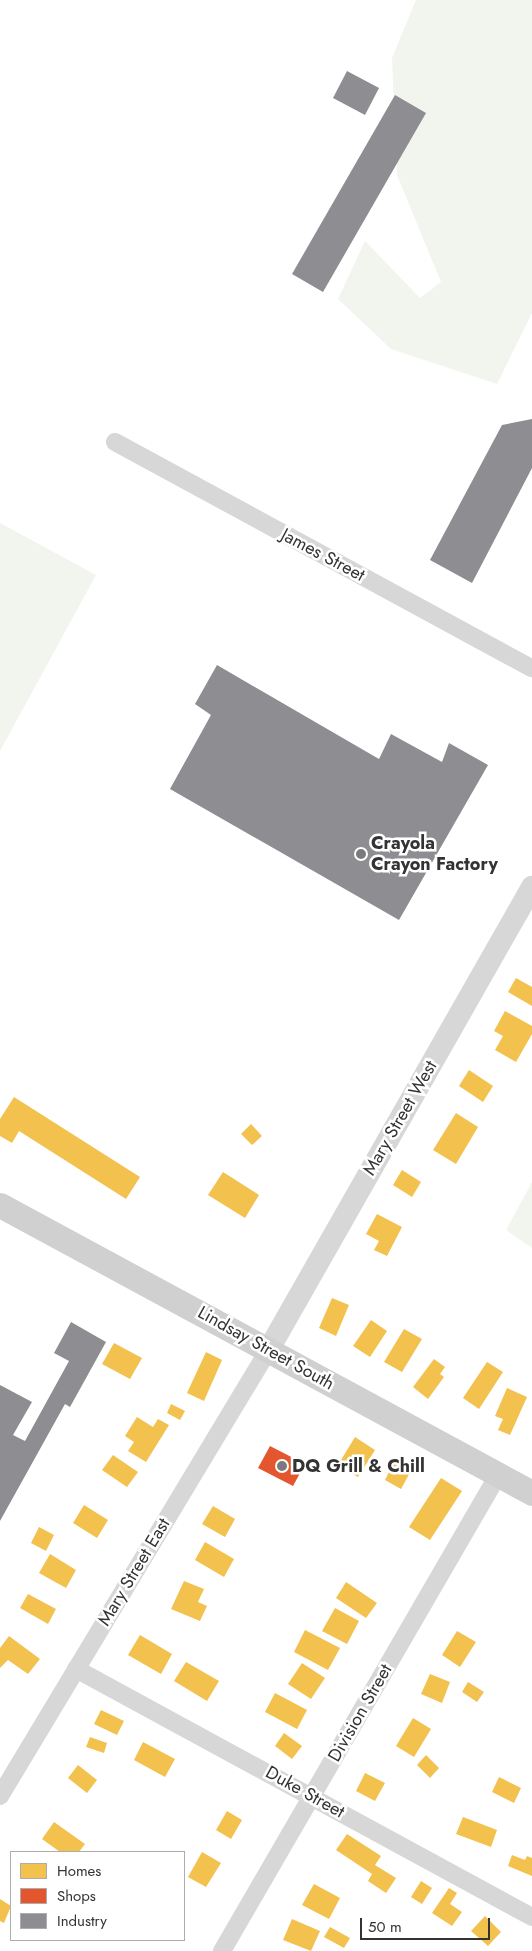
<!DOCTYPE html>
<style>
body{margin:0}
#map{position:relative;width:532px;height:1951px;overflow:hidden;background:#fff;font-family:Jost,sans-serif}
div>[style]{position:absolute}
.green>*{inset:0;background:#f1f5ed}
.homes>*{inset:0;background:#f2c14e}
.shops>*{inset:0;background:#e4572e}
.industry>*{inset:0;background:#8d8d92}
.minor>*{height:18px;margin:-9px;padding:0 9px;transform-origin:9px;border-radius:9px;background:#d7d7d7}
.tertiary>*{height:22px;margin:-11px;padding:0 11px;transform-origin:11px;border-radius:11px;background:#d7d7d7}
.secondary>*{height:25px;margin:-12.5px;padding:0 12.5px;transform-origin:12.5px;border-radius:12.5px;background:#d0d0d0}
.dots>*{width:14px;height:14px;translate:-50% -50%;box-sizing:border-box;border:2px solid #fff;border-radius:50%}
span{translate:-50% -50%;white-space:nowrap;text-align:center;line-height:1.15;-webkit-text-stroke:5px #fff;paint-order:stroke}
.street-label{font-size:18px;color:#333}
.poi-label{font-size:18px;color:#333;font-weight:700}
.left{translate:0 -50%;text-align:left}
.legend{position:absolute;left:10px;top:1851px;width:175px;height:90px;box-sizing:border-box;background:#fff;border:1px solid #adadad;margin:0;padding:6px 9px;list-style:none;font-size:15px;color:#333}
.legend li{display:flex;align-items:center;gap:10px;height:25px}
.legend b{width:25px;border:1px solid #adadad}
.scale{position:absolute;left:360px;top:1918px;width:130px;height:22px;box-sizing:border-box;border:2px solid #333;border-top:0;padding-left:6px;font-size:15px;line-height:18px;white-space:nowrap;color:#333;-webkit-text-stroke:4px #fff;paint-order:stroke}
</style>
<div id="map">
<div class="green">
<i style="clip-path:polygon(416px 0,532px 0,532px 313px,497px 384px,391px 349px,338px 299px,365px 241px,420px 298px,441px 282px,397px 175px,392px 58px)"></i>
<i style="clip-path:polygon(0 523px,96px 575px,0 751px)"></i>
<i style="clip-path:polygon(532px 1182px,532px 1248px,506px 1230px)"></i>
</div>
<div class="homes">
<i style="clip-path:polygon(516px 978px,532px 987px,532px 1006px,508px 992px)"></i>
<i style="clip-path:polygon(505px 1011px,532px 1026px,532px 1034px,516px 1062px,495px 1050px,503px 1036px,494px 1031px)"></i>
<i style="clip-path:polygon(469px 1070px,493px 1086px,483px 1102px,459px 1086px)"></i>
<i style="clip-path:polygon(14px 1097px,140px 1177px,126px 1199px,19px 1131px,12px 1143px,0 1136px,0 1119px)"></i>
<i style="clip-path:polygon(456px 1113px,478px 1127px,456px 1164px,433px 1150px)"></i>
<i style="clip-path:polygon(251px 1124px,262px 1136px,252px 1145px,241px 1134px)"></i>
<i style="clip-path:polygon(402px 1170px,421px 1182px,412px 1197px,393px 1185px)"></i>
<i style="clip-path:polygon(223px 1172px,259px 1195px,245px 1218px,208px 1195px)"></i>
<i style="clip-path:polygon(377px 1214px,402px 1227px,387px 1256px,374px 1250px,379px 1241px,366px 1234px)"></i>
<i style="clip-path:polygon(332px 1298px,349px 1305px,336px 1336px,319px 1328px)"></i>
<i style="clip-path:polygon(371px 1320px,387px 1331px,370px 1357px,353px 1346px)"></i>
<i style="clip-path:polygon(404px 1329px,422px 1339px,402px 1372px,384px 1362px)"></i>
<i style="clip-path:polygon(114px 1343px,142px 1358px,130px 1379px,102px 1364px)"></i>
<i style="clip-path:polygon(206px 1352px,222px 1360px,204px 1401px,187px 1393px)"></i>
<i style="clip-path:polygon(434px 1359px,445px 1367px,440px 1374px,444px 1377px,428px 1399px,413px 1387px)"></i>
<i style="clip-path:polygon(487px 1362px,503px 1372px,479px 1409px,463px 1398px)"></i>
<i style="clip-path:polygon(507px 1388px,527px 1397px,510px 1435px,498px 1430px,503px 1419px,495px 1416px)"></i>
<i style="clip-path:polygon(171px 1404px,185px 1411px,180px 1420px,167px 1413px)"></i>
<i style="clip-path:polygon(137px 1417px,153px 1427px,158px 1419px,169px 1425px,146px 1462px,128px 1451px,134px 1442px,125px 1436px)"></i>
<i style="clip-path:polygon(355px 1437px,375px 1450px,358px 1477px,338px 1465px)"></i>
<i style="clip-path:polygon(113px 1455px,138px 1472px,127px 1487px,102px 1470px)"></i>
<i style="clip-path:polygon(396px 1458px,413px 1467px,401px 1489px,385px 1480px)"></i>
<i style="clip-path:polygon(441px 1478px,462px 1491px,430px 1540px,409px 1527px)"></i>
<i style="clip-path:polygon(84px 1505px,108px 1520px,97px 1538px,73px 1523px)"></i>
<i style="clip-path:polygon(213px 1506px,235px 1519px,225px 1537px,202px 1524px)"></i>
<i style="clip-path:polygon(39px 1527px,54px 1535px,46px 1551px,31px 1543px)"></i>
<i style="clip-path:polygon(205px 1542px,234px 1559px,224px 1577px,195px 1560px)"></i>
<i style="clip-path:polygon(50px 1554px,76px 1570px,66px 1588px,39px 1573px)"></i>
<i style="clip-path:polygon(184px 1581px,204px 1589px,198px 1602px,207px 1606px,200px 1621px,171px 1609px)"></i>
<i style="clip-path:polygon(346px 1582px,377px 1603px,366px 1618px,336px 1598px)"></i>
<i style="clip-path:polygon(28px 1594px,56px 1609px,48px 1624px,20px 1608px)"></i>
<i style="clip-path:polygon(335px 1608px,359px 1621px,347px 1644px,322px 1631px)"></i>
<i style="clip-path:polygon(305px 1630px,340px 1648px,328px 1670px,294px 1652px)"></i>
<i style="clip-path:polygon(457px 1631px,476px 1642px,460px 1667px,442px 1655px)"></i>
<i style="clip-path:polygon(140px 1635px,172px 1654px,161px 1674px,128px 1655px)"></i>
<i style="clip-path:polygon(9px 1636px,40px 1659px,28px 1674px,8px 1660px,0 1668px,0 1648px)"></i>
<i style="clip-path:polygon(186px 1662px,219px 1681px,207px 1701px,174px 1681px)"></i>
<i style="clip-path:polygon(302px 1663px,325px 1678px,311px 1699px,288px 1684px)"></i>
<i style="clip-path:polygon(430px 1674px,450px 1682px,442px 1703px,421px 1694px)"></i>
<i style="clip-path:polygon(468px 1682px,484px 1692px,477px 1702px,462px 1692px)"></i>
<i style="clip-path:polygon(275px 1693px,307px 1710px,297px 1729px,265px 1712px)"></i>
<i style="clip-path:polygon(101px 1710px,124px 1721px,117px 1735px,94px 1724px)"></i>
<i style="clip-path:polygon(413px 1718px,431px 1729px,414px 1757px,396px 1746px)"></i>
<i style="clip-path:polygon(284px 1733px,302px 1746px,292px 1759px,275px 1746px)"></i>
<i style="clip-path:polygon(90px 1737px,107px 1743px,104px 1753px,86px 1747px)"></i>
<i style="clip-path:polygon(143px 1742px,175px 1759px,165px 1777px,134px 1760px)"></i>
<i style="clip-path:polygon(426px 1755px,439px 1768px,430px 1778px,417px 1765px)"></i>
<i style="clip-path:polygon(78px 1765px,97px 1780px,87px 1793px,68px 1778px)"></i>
<i style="clip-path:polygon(365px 1773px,385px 1783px,375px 1801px,356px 1791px)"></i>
<i style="clip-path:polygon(499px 1777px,521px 1788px,514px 1803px,492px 1792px)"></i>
<i style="clip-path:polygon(227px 1811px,242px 1820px,231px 1839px,216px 1830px)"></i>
<i style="clip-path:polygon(463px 1817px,497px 1830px,491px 1847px,456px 1834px)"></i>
<i style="clip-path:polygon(54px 1822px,85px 1844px,79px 1852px,60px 1852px,42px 1839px)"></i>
<i style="clip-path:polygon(347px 1834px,381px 1856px,375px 1865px,396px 1878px,386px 1893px,368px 1881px,372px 1874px,336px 1850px)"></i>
<i style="clip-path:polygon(202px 1852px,221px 1863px,206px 1887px,188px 1877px)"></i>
<i style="clip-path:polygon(512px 1855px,525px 1860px,527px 1856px,532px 1858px,532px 1876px,508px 1866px)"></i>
<i style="clip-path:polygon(421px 1881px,432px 1888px,422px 1904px,411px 1897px)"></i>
<i style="clip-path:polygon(314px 1884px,340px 1898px,329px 1919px,302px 1905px)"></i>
<i style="clip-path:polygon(449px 1888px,457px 1893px,450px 1904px,462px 1912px,452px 1926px,432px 1913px)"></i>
<i style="clip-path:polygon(0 1899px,11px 1906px,4px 1923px,0 1921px)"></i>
<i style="clip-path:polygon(485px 1916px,501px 1932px,488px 1946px,471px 1931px)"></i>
<i style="clip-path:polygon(292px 1919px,320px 1931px,311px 1951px,283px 1940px)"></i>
<i style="clip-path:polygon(330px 1927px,350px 1938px,344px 1948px,324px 1937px)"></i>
</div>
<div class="shops">
<i style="clip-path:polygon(270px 1446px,305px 1464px,293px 1486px,258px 1468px)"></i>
</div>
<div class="industry">
<i style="clip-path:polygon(347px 71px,379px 88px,365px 115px,333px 98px)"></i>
<i style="clip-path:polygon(395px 95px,426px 113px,323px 292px,292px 274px)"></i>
<i style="clip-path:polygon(532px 419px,532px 468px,472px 583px,430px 560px,502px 425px)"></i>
<i style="clip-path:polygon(217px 665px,379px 759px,391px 734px,442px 762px,449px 743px,488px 765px,399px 920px,170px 789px,211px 715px,195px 704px)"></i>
<i style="clip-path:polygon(71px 1322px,106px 1342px,70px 1407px,65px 1404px,0 1521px,0 1385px,32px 1402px,13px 1435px,25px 1441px,69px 1361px,54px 1353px)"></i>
</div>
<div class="minor">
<i style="left:115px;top:442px;width:474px;rotate:28.5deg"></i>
<i style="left:76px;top:1669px;width:519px;rotate:28.54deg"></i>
<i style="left:0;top:1796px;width:522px;rotate:-58.96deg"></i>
<i style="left:222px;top:1951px;width:550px;rotate:-59.89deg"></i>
</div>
<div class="tertiary">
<i style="left:269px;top:1349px;width:532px;rotate:-60.35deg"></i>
</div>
<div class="secondary">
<i style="left:0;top:1205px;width:605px;rotate:28.43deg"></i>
</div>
<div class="dots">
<i style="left:361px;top:854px;background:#7a7a7a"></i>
<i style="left:282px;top:1466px;background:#7a7a7a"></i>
</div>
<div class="street-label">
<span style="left:323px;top:555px;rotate:28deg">James Street</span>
<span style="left:400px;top:1118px;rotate:-60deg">Mary Street West</span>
<span style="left:266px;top:1348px;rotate:29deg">Lindsay Street South</span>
<span style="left:134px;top:1572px;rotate:-59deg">Mary Street East</span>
<span style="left:360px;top:1713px;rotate:-60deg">Division Street</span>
<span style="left:305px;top:1792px;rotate:29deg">Duke Street</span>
</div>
<div class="poi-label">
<span class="left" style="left:371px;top:854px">Crayola<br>Crayon Factory</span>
<span class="left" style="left:292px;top:1466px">DQ Grill &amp; Chill</span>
</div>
<ul class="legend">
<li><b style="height:14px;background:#f2c14e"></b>Homes</li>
<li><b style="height:14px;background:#e4572e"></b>Shops</li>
<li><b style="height:14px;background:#8d8d92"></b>Industry</li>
</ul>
<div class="scale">50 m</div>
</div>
